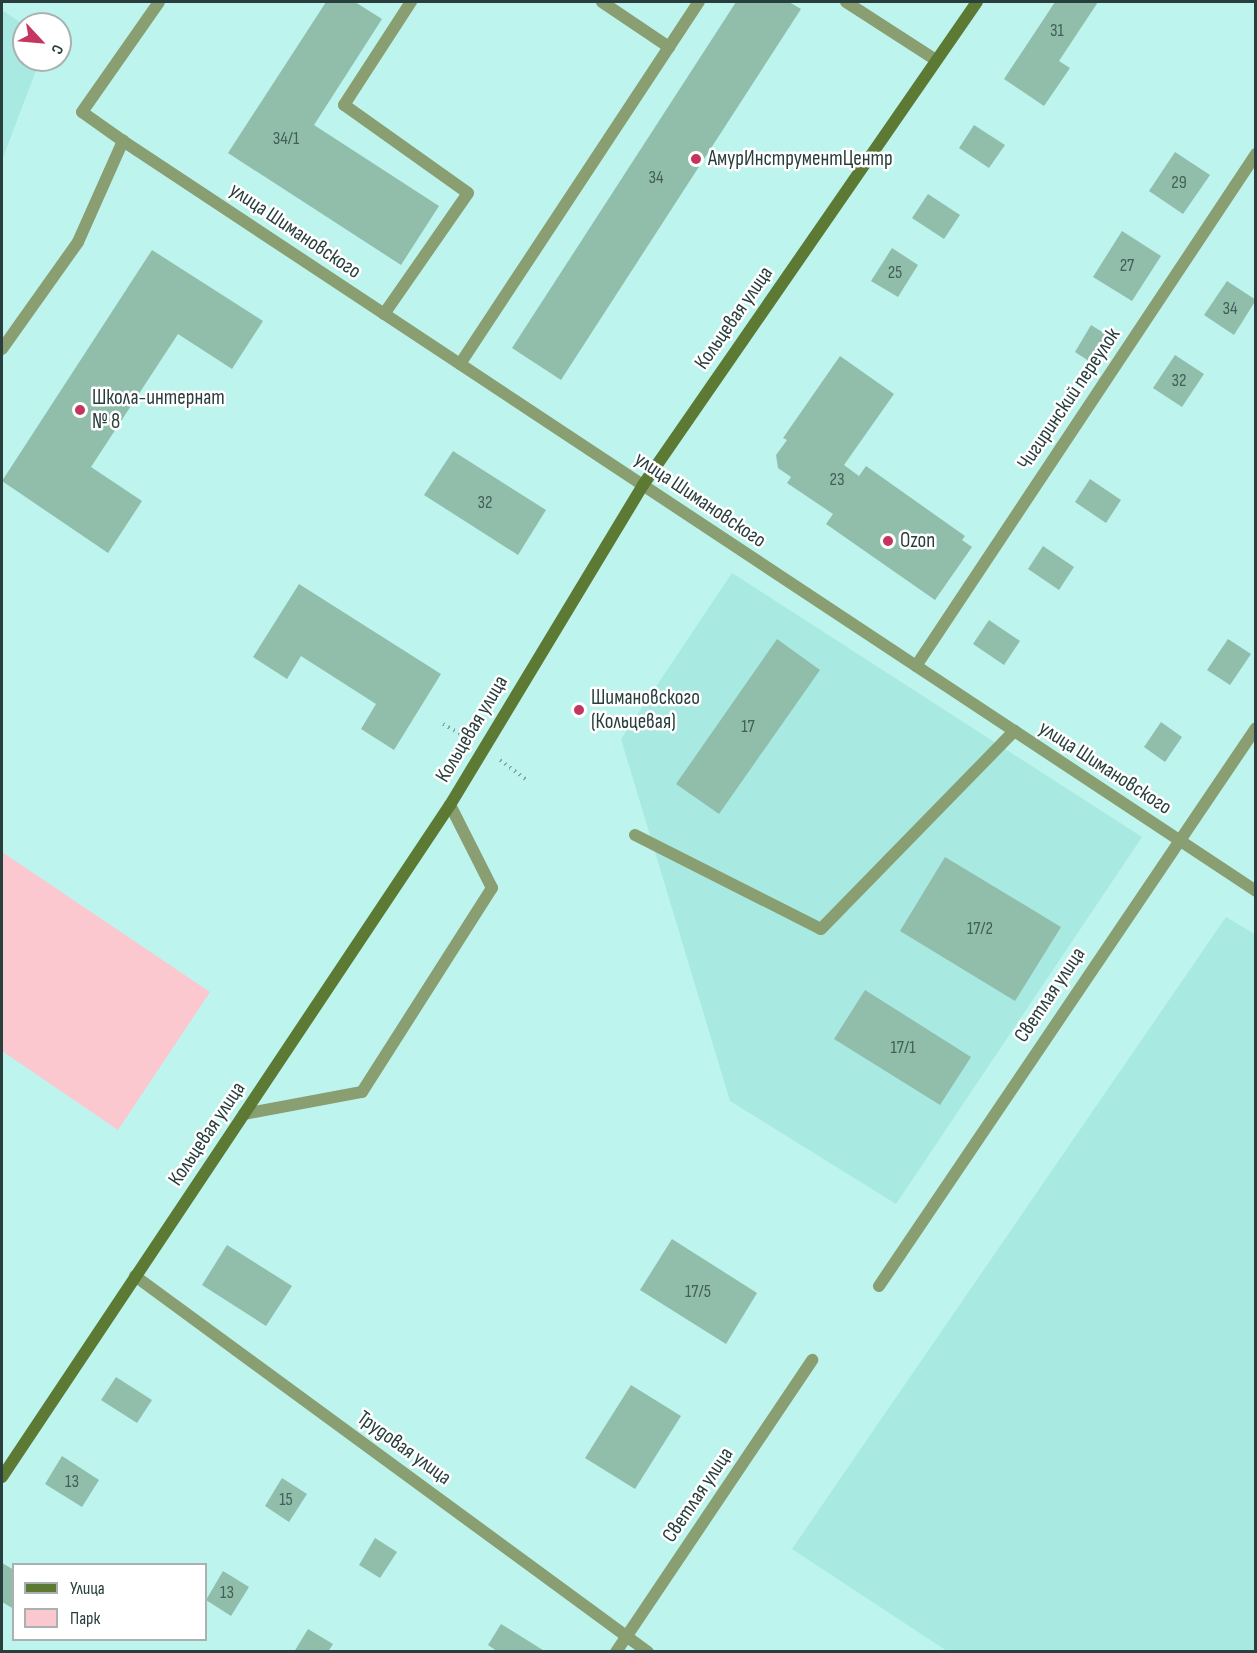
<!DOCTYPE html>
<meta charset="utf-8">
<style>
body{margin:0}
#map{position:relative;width:1257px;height:1653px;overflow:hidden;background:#bef4ee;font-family:"Sofia Sans Condensed",sans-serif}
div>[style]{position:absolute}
.built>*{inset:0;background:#a8e9e2}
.green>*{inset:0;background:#fcc8d0}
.building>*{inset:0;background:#90beab}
.path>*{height:4px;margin-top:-2px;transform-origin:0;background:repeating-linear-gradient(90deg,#80a9a4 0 1.5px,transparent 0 6px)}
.lane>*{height:12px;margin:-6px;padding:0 6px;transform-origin:6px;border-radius:6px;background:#899e71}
.street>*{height:12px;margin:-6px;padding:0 6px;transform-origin:6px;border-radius:6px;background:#899e71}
.secondary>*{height:12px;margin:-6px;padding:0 6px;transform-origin:6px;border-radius:6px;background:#5d7a34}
.dots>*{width:16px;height:16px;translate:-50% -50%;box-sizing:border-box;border:3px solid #fff;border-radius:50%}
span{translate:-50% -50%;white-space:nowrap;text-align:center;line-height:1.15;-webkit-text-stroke:5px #fff;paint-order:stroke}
.number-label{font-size:18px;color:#435f58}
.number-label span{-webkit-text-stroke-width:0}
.poi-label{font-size:21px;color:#293f3d}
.left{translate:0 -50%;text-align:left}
.street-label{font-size:21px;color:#293f3d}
.frame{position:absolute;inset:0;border:3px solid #293f3d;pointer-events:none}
.legend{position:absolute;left:12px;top:1563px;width:195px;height:78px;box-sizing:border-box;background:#fff;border:2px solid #a9b2b1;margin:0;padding:8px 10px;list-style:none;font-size:18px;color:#293f3d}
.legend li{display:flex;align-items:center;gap:12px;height:30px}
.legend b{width:30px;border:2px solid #a9b2b1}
.north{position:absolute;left:12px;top:12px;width:60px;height:60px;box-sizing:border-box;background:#fff;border:2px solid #a9b2b1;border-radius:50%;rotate:116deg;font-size:16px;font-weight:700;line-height:24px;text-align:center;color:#293f3d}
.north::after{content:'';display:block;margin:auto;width:21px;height:27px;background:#c4365f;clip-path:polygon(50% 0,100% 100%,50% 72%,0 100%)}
</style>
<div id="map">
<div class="built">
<i style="clip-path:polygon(2px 10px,24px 25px,24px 60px,40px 60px,2px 160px)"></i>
<i style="clip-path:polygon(732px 573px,1142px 837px,896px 1204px,730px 1101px,621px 739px)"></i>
<i style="clip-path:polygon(1226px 917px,1256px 935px,1255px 1651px,947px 1651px,792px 1549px)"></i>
</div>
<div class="green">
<i style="clip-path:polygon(2px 852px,210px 992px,118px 1130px,2px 1051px)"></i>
</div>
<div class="building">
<i style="clip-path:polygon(326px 2px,355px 2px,382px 19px,314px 125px,439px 206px,401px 265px,228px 153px)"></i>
<i style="clip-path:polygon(736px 2px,789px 2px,801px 9px,561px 380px,512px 348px)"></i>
<i style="clip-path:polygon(1055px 2px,1098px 2px,1059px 61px,1070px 68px,1044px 106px,1004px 79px)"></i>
<i style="clip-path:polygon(974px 125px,1005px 145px,989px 168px,959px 148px)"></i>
<i style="clip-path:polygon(1175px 152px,1210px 175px,1183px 214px,1149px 191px)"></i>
<i style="clip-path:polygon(928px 194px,960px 215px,944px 239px,912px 218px)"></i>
<i style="clip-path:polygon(1122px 231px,1161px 256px,1132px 301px,1093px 277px)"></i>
<i style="clip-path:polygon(892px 248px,918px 265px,898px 297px,871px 281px)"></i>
<i style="clip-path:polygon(152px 250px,263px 321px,232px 369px,178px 334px,91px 467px,142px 501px,108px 553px,2px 481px)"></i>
<i style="clip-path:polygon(1227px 281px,1256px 300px,1234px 335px,1204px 315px)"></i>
<i style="clip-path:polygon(1091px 325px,1112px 338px,1095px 365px,1075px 352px)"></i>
<i style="clip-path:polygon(1175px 355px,1204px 374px,1182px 407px,1153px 388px)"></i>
<i style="clip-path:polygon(840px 356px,894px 394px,844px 465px,859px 476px,866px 466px,965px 536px,962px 540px,972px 547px,935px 600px,826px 524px,833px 514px,787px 483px,791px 477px,778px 468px,776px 455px,787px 440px,783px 438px)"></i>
<i style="clip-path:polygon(453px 451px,546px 510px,518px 555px,424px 495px)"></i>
<i style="clip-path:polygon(1090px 479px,1121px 500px,1106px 523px,1075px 502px)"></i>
<i style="clip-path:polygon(1043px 546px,1074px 567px,1059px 590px,1028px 569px)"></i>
<i style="clip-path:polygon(299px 584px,441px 674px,394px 750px,361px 729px,376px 704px,301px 656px,287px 679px,253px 657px)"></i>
<i style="clip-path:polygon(989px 620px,1020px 641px,1004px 665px,973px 644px)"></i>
<i style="clip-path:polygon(777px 639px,820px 670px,719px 814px,676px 784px)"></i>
<i style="clip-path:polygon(1228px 639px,1251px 654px,1230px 685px,1207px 670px)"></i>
<i style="clip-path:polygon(1161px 722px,1182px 737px,1165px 762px,1144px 747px)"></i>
<i style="clip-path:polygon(945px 857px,1061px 927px,1015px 1001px,900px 931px)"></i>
<i style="clip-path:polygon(865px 990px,971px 1057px,940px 1105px,834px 1039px)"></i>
<i style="clip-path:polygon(672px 1239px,757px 1293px,726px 1344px,640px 1290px)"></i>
<i style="clip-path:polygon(227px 1245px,292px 1286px,266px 1326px,202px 1285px)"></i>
<i style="clip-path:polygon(116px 1377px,152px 1400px,137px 1423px,101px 1400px)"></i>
<i style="clip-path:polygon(631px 1385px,681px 1416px,635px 1489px,585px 1458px)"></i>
<i style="clip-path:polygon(62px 1456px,99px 1480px,82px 1507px,45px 1484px)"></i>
<i style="clip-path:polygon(282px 1478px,307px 1494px,289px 1522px,265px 1506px)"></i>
<i style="clip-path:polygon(375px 1538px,397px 1552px,380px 1578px,359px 1565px)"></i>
<i style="clip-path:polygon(2px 1563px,14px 1570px,14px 1609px,2px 1602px)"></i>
<i style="clip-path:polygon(223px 1571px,249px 1587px,231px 1616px,206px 1600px)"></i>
<i style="clip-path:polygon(501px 1624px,546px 1652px,498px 1652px,488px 1645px)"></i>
<i style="clip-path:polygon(308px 1629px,333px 1644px,328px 1652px,294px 1652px)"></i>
</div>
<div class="path">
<i style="left:443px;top:724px;width:30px;rotate:30deg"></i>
<i style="left:500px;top:760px;width:34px;rotate:37deg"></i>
</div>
<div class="lane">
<i style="left:602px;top:2px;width:81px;rotate:33.9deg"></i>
<i style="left:846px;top:2px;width:107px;rotate:32.8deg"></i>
<i style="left:384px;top:314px;width:147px;rotate:-55.2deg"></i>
<i style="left:468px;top:193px;width:152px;rotate:-144.6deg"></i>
<i style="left:344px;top:105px;width:123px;rotate:-57deg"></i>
<i style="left:460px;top:364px;width:434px;rotate:-56.6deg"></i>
<i style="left:635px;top:835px;width:208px;rotate:26.8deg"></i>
<i style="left:821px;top:929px;width:277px;rotate:-45.7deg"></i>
<i style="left:244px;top:1114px;width:120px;rotate:-10.6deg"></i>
<i style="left:362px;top:1092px;width:242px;rotate:-57.5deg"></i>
<i style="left:492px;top:888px;width:93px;rotate:-116.8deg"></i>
</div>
<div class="street">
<i style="left:123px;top:141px;width:1359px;rotate:33.5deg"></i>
<i style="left:2px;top:349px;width:131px;rotate:-54.6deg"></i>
<i style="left:78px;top:242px;width:111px;rotate:-66deg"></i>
<i style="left:123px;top:141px;width:50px;rotate:-144.7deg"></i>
<i style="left:82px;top:112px;width:134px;rotate:-55deg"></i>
<i style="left:916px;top:666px;width:615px;rotate:-56.41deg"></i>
<i style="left:135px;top:1276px;width:636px;rotate:36.24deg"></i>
<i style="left:879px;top:1286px;width:673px;rotate:-55.96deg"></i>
<i style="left:616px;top:1652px;width:352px;rotate:-56.1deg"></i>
</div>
<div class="secondary">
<i style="left:2px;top:1477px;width:808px;rotate:-56.31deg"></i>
<i style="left:450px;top:805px;width:374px;rotate:-58.9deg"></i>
<i style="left:643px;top:485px;width:587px;rotate:-55.34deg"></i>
</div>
<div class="dots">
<i style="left:696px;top:159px;background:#c4365f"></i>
<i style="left:80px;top:410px;background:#c4365f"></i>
<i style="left:888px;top:541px;background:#c4365f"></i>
<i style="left:579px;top:710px;background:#c4365f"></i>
</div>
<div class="number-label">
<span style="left:1057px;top:31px">31</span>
<span style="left:286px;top:139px">34/1</span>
<span style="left:656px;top:178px">34</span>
<span style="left:1179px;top:183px">29</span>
<span style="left:1127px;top:266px">27</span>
<span style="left:895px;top:273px">25</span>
<span style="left:1230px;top:309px">34</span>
<span style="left:1179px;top:381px">32</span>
<span style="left:837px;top:480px">23</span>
<span style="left:485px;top:503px">32</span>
<span style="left:748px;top:727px">17</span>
<span style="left:980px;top:929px">17/2</span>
<span style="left:903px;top:1048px">17/1</span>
<span style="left:698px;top:1292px">17/5</span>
<span style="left:72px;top:1482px">13</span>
<span style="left:286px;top:1500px">15</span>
<span style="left:227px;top:1593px">13</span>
</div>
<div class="poi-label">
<span class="left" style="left:708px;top:159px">АмурИнструментЦентр</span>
<span class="left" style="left:92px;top:410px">Школа-интернат<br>№ 8</span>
<span class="left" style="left:900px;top:541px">Ozon</span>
<span class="left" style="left:591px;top:710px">Шимановского<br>(Кольцевая)</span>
</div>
<div class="street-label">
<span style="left:295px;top:231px;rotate:34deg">улица Шимановского</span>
<span style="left:734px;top:318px;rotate:-55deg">Кольцевая улица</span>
<span style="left:1069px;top:399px;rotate:-56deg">Чигиринский переулок</span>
<span style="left:700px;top:500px;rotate:34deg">улица Шимановского</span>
<span style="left:472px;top:729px;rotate:-59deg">Кольцевая улица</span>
<span style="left:1105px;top:768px;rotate:33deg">улица Шимановского</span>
<span style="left:1050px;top:995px;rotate:-56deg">Светлая улица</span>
<span style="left:207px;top:1134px;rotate:-56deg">Кольцевая улица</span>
<span style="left:404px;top:1448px;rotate:36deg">Трудовая улица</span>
<span style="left:698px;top:1495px;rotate:-56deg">Светлая улица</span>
</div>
<div class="frame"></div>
<ul class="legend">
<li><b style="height:8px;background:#5d7a34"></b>Улица</li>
<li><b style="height:16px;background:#fcc8d0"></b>Парк</li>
</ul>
<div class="north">С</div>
</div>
